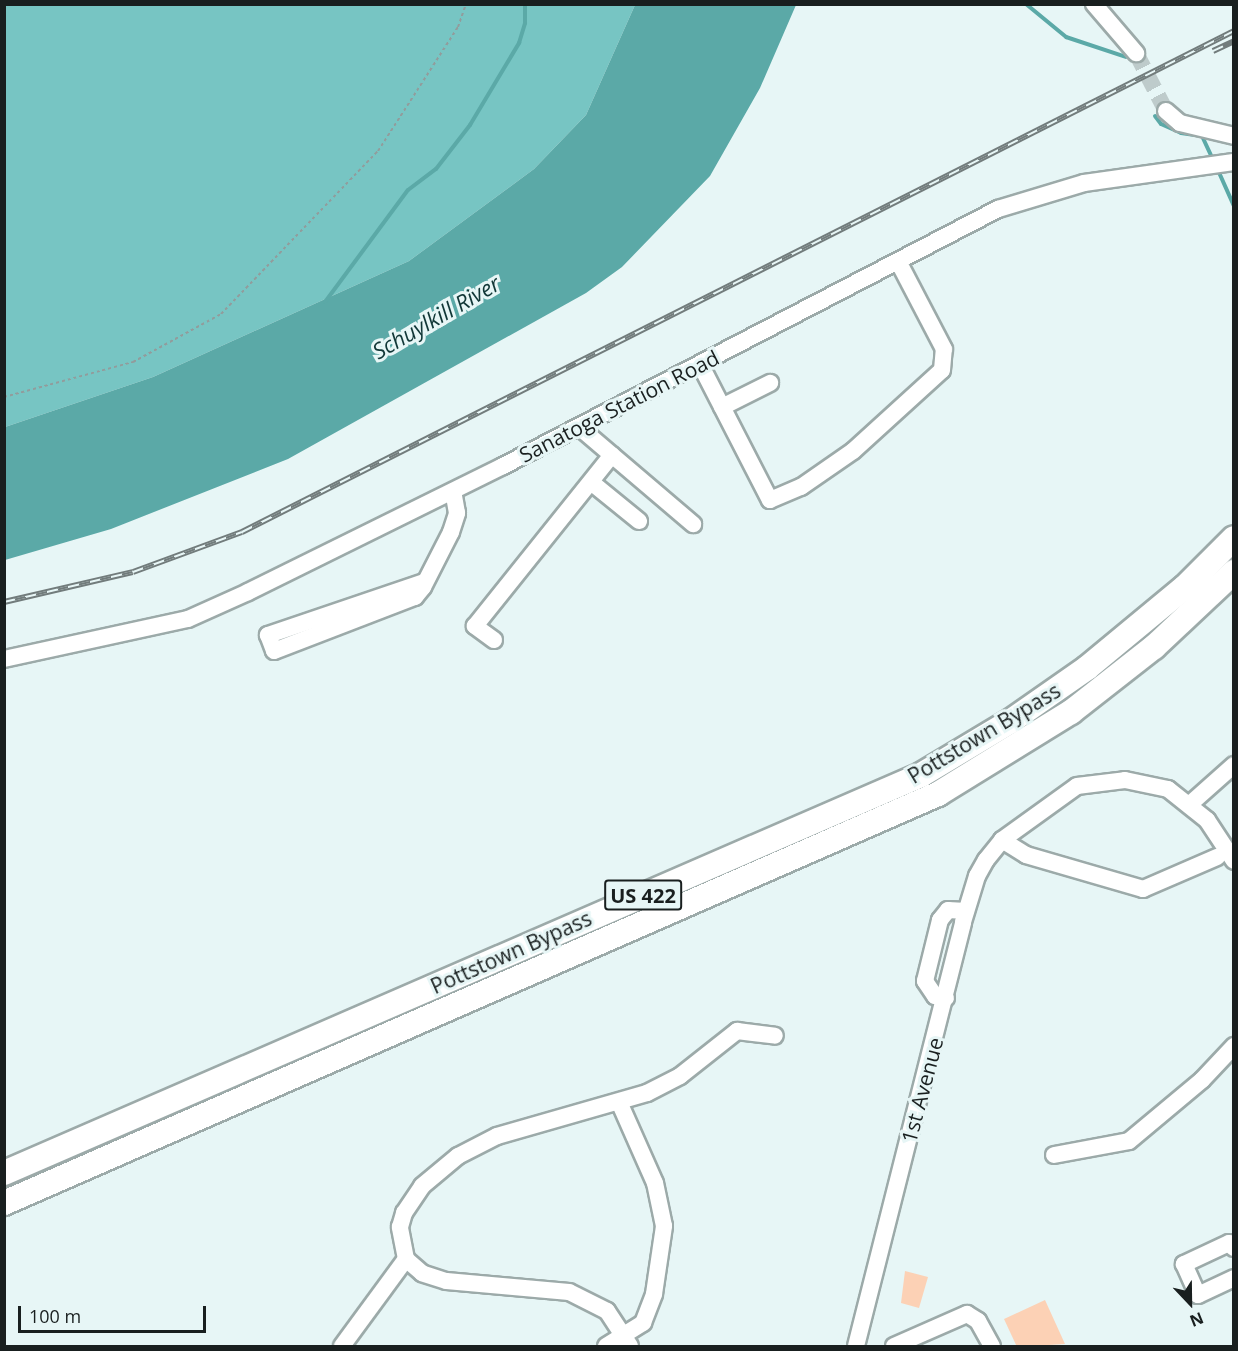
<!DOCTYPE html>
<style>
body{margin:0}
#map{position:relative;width:1238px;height:1351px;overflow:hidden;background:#e7f6f6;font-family:"Open Sans",sans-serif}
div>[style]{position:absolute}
.forest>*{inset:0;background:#77c5c3}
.water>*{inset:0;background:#5ba9a7}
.stream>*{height:4px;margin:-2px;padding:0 2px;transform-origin:2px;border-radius:2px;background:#5ba9a7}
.building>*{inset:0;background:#fcd1b5}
.minor-tunnel>*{height:16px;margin-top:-8px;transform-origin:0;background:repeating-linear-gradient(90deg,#becbcb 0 16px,transparent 0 24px)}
.path>*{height:2px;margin-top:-1px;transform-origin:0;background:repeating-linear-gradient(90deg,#919c9c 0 3px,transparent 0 6px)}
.roads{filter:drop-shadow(2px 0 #9caaa9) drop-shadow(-2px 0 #9caaa9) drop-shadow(0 2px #9caaa9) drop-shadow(0 -2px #9caaa9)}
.minor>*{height:16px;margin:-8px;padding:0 8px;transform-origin:8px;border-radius:8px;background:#fff}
.highway>*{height:24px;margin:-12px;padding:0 12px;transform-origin:12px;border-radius:12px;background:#fff}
.rail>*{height:6px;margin-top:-3px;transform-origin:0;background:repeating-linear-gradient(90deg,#e7f6f6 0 11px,#727c7c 0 22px);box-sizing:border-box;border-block:2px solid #727c7c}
span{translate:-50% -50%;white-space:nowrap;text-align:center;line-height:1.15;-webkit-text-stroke:6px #e7f6f6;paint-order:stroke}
.shield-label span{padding:2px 4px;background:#e7f6f6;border:2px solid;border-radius:4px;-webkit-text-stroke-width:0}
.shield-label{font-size:20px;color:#191f1f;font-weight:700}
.street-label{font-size:21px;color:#191f1f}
.water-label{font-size:22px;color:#113737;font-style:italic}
.frame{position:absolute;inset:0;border:6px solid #191f1f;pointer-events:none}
.north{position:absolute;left:1160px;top:1273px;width:60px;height:60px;-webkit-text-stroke:4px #e7f6f6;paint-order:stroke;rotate:158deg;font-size:16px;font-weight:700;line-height:24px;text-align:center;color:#191f1f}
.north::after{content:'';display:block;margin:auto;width:21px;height:27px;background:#191f1f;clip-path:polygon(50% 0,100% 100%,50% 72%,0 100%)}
.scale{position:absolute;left:18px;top:1306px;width:188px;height:27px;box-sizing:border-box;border:3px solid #191f1f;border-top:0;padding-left:8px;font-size:18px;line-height:21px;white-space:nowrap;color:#191f1f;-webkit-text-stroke:4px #e7f6f6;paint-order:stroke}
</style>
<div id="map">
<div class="forest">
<i style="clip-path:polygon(5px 5px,635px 5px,586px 115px,534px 169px,409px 261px,153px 377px,5px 427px)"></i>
</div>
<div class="water">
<i style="clip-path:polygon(635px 5px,796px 5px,760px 88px,710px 176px,622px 267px,586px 293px,288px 459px,111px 529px,5px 560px,5px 427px,153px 377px,409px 261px,534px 169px,586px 115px)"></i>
</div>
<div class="stream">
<i style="left:1026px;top:4px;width:52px;rotate:39.5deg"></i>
<i style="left:1066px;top:37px;width:63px;rotate:18.4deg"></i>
<i style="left:1155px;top:116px;width:10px;rotate:53deg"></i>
<i style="left:1161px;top:124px;width:22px;rotate:24deg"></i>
<i style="left:1181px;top:133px;width:21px;rotate:8deg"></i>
<i style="left:1202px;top:136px;width:29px;rotate:65deg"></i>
<i style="left:1217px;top:168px;width:42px;rotate:65.9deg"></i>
<i style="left:325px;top:302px;width:139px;rotate:-53.5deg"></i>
<i style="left:408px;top:190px;width:35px;rotate:-37deg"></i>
<i style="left:436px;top:169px;width:56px;rotate:-52.3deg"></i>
<i style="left:470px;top:125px;width:96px;rotate:-59.1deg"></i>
<i style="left:519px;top:43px;width:21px;rotate:-73deg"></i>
<i style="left:525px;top:23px;width:19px;rotate:-90deg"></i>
</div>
<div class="building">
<i style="clip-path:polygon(905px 1271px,928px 1277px,919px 1308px,901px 1303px)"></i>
<i style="clip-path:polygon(1045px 1300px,1065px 1344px,1017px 1347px,1004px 1319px)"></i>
</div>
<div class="minor-tunnel">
<i style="left:1136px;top:53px;width:65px;rotate:62.7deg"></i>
</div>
<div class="path">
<i style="left:4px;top:397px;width:134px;rotate:-15.2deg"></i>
<i style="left:133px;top:362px;width:100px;rotate:-28.6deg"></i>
<i style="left:221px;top:314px;width:226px;rotate:-46.1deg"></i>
<i style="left:378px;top:151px;width:148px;rotate:-57.2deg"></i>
<i style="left:458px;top:27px;width:24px;rotate:-71deg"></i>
</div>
<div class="roads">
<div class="minor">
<i style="left:1094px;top:4px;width:65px;rotate:49.4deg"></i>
<i style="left:1166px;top:111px;width:18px;rotate:41deg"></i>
<i style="left:1180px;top:123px;width:56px;rotate:13.5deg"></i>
<i style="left:700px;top:364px;width:153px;rotate:62.8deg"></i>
<i style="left:770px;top:500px;width:34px;rotate:-23deg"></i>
<i style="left:801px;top:487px;width:63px;rotate:-34.7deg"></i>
<i style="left:853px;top:451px;width:120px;rotate:-42.3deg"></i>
<i style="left:942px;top:370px;width:21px;rotate:-85deg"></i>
<i style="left:944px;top:349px;width:99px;rotate:-117.6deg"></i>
<i style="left:722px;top:407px;width:54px;rotate:-26.6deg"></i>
<i style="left:579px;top:427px;width:150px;rotate:40.4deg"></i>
<i style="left:591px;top:482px;width:62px;rotate:39.1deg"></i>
<i style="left:424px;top:582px;width:165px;rotate:161.2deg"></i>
<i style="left:268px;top:635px;width:17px;rotate:69deg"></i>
<i style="left:274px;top:651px;width:151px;rotate:-21deg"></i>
<i style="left:415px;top:597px;width:13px;rotate:-51deg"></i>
<i style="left:423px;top:587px;width:62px;rotate:-63deg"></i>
<i style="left:451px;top:532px;width:20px;rotate:-72deg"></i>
<i style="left:457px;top:513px;width:22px;rotate:-100deg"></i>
<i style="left:494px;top:640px;width:24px;rotate:-144deg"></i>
<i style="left:475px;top:626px;width:219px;rotate:-51.3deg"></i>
<i style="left:4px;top:659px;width:188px;rotate:-12.3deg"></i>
<i style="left:188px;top:619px;width:66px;rotate:-24.2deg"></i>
<i style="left:248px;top:592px;width:284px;rotate:-26.3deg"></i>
<i style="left:503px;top:466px;width:558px;rotate:-27.44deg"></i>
<i style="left:998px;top:209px;width:90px;rotate:-16.8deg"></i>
<i style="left:1084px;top:183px;width:151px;rotate:-8deg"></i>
<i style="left:1189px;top:805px;width:60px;rotate:-41.6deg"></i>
<i style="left:1002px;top:840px;width:28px;rotate:32deg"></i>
<i style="left:1026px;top:855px;width:122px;rotate:16.2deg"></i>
<i style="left:1143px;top:889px;width:81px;rotate:-23.4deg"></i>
<i style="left:946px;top:998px;width:11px;rotate:-170deg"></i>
<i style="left:935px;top:996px;width:18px;rotate:-124deg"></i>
<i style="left:925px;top:981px;width:63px;rotate:-76.2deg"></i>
<i style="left:940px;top:920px;width:13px;rotate:-51deg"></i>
<i style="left:948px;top:910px;width:18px;rotate:3deg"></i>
<i style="left:1054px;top:1155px;width:76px;rotate:-10.6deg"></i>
<i style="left:1129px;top:1141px;width:95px;rotate:-39.9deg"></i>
<i style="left:1202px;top:1080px;width:47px;rotate:-46.7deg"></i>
<i style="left:1234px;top:1248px;width:7px;rotate:-135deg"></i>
<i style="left:1229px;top:1243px;width:50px;rotate:155deg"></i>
<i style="left:1184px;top:1264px;width:34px;rotate:66deg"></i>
<i style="left:1198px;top:1295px;width:40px;rotate:-25deg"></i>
<i style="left:342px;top:1346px;width:108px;rotate:-53.7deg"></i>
<i style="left:606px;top:1346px;width:44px;rotate:-31.9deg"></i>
<i style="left:643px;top:1323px;width:31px;rotate:-69deg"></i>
<i style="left:654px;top:1294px;width:69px;rotate:-81.6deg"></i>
<i style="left:664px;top:1226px;width:44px;rotate:-101.8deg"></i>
<i style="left:655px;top:1183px;width:86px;rotate:-113.9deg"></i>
<i style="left:630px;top:1346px;width:42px;rotate:-123.3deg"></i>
<i style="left:607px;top:1311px;width:42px;rotate:-153.4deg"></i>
<i style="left:569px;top:1292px;width:123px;rotate:-174.9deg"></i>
<i style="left:446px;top:1281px;width:25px;rotate:-162deg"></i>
<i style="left:422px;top:1273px;width:21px;rotate:-139deg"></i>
<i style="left:406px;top:1259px;width:33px;rotate:-101deg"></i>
<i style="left:400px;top:1227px;width:15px;rotate:-74deg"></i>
<i style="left:404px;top:1213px;width:32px;rotate:-56deg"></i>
<i style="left:422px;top:1186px;width:47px;rotate:-39.8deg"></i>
<i style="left:458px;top:1156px;width:44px;rotate:-27.1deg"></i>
<i style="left:497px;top:1136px;width:156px;rotate:-16deg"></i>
<i style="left:647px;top:1093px;width:37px;rotate:-27deg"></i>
<i style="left:680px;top:1076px;width:73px;rotate:-38.3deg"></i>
<i style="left:737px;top:1031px;width:38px;rotate:7deg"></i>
<i style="left:856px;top:1346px;width:437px;rotate:-75.8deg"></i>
<i style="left:963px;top:922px;width:48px;rotate:-73.1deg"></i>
<i style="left:977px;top:876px;width:18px;rotate:-61deg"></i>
<i style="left:986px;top:860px;width:26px;rotate:-51deg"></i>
<i style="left:1002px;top:840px;width:92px;rotate:-35.8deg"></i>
<i style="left:1077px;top:786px;width:48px;rotate:-7.1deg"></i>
<i style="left:1125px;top:780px;width:44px;rotate:11.8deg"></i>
<i style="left:1168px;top:789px;width:50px;rotate:38.5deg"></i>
<i style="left:1207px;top:820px;width:49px;rotate:56.6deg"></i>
<i style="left:894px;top:1346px;width:80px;rotate:-23.7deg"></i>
<i style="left:967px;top:1314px;width:13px;rotate:32deg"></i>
<i style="left:978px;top:1321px;width:29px;rotate:61deg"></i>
</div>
<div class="highway">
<i style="left:4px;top:1173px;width:1000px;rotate:-23.46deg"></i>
<i style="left:921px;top:775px;width:105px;rotate:-31deg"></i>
<i style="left:1011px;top:721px;width:93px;rotate:-34.9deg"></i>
<i style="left:1087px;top:668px;width:127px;rotate:-39.6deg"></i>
<i style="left:1185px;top:587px;width:69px;rotate:-45deg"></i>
<i style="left:4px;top:1203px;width:1020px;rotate:-23.65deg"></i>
<i style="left:938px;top:794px;width:156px;rotate:-31.7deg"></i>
<i style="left:1071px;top:712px;width:105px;rotate:-38.1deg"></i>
<i style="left:1154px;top:647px;width:110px;rotate:-43.2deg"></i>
</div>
</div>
<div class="rail">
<i style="left:1213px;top:51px;width:23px;rotate:-25deg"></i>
<i style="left:4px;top:602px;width:132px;rotate:-13.1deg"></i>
<i style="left:133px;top:572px;width:116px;rotate:-20.2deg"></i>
<i style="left:242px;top:532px;width:1111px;rotate:-26.8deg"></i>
</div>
<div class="shield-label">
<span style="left:643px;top:895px">US 422</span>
</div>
<div class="street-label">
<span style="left:619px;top:406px;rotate:-27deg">Sanatoga Station Road</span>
<span style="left:984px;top:733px;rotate:-31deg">Pottstown Bypass</span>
<span style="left:511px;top:952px;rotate:-24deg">Pottstown Bypass</span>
<span style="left:922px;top:1090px;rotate:-75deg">1st Avenue</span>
</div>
<div class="water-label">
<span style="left:436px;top:317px;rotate:-30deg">Schuylkill River</span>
</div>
<div class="frame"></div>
<div class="north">N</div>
<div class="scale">100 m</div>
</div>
